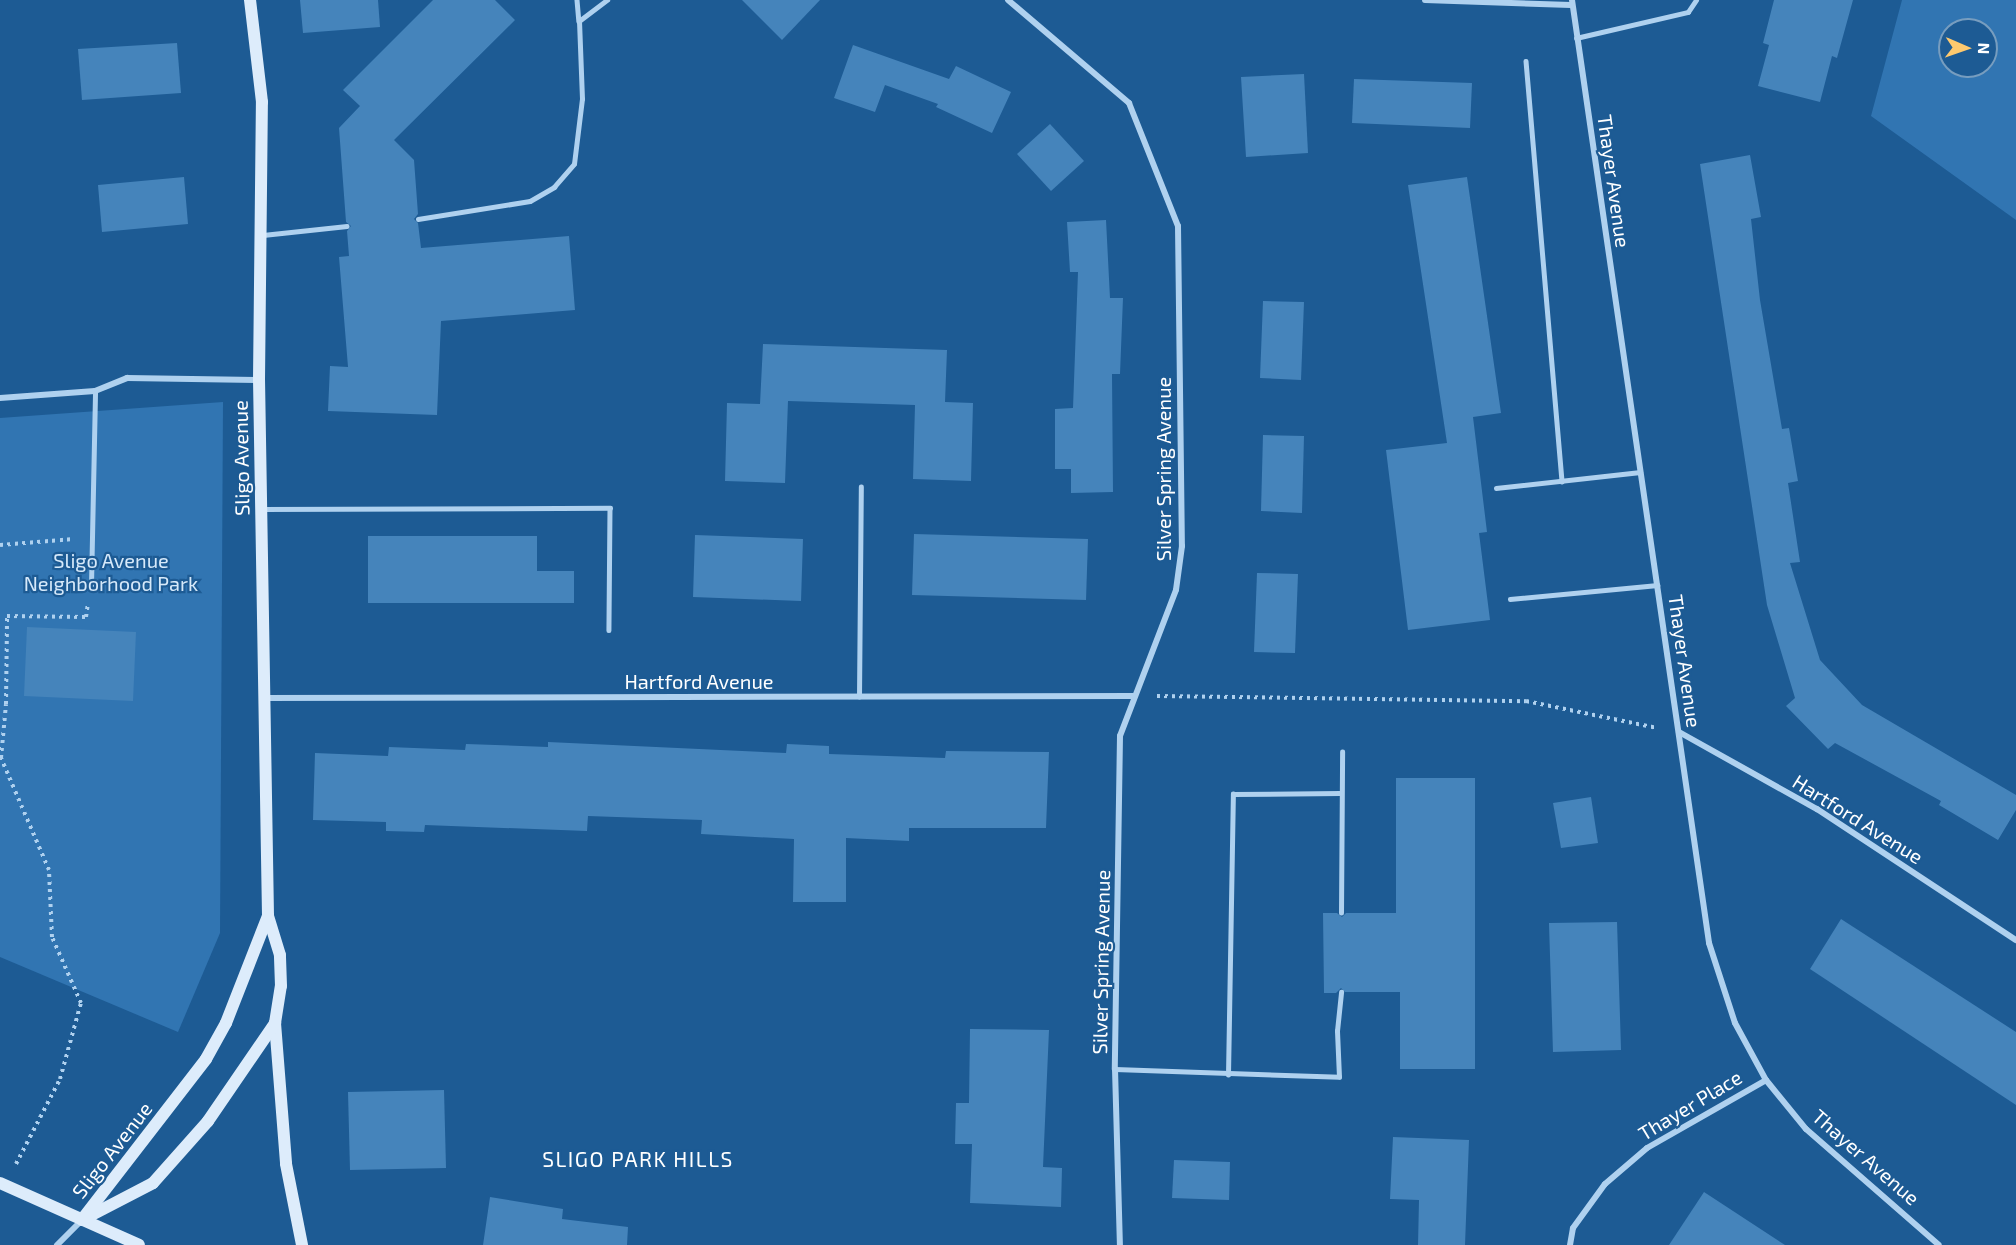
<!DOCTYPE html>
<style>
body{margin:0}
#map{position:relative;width:2016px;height:1245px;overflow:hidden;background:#1d5b94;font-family:"Exo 2",sans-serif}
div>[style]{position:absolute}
.green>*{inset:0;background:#3175b2}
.building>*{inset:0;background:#4584bb}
.path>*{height:4px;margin-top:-2px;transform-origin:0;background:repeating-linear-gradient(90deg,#afd1ef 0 3px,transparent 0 7.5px)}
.lane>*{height:4.5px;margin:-2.25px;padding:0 2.25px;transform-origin:2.25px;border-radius:2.25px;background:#afd1ef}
.street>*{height:6px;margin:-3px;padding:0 3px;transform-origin:3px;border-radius:3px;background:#afd1ef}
.secondary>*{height:12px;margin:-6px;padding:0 6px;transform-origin:6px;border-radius:6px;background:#ddecfb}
span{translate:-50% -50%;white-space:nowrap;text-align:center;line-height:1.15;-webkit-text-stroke:4.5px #1d5b94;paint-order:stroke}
.street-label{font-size:20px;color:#fff}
.park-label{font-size:20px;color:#d6e9fa}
.neighbourhood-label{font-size:21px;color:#fff;letter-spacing:1.5px}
.north{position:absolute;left:1938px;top:18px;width:60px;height:60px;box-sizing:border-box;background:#1d5b94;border:2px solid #779dbf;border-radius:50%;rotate:92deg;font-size:16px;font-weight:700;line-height:24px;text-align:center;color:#fff}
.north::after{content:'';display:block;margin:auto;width:21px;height:27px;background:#fec96e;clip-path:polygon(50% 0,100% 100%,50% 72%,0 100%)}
</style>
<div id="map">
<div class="green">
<i style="clip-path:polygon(evenodd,1902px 0,2016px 0,2016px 220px,1871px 116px,1902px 0,1950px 30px,1986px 30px,1986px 66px,1950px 66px,1950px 30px)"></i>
<i style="clip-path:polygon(223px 402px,220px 933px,178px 1032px,0 957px,0 418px)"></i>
</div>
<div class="building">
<i style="clip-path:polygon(300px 0,378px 0,380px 27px,303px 33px)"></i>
<i style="clip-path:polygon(433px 0,495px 0,515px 20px,394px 140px,414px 160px,418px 214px,414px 219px,418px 223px,421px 248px,569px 236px,575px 310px,441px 321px,437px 415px,328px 411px,330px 366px,348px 367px,339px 257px,349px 256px,347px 231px,351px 226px,346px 222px,339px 128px,360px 106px,343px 90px)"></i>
<i style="clip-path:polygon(742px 0,820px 0,782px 40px)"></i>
<i style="clip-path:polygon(1774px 0,1853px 0,1837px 58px,1832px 56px,1820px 102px,1758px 86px,1769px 45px,1763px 43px)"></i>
<i style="clip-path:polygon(177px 43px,181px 93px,82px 100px,78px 49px)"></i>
<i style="clip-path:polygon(853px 45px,949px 79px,956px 66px,1011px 92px,992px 133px,936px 107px,938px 104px,885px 85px,875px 112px,834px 98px)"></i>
<i style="clip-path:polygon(1304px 74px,1308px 153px,1246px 157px,1241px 77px)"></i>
<i style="clip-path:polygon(1354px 79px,1472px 83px,1470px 128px,1352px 123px)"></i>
<i style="clip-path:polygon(1050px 124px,1084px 161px,1051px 191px,1017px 154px)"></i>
<i style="clip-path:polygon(1750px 155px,1761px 217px,1751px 219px,1760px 300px,1782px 429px,1789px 428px,1798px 481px,1788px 483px,1800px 562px,1790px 563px,1820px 660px,1862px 705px,2016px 795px,2016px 810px,1998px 840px,1939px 805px,1941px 801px,1835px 743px,1828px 749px,1786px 706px,1795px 698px,1767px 605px,1700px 164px)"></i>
<i style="clip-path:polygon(184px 177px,188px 224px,102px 232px,98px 185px)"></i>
<i style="clip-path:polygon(1467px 177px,1501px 413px,1473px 417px,1487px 532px,1479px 533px,1490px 620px,1408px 630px,1386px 450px,1447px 443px,1408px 185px)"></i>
<i style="clip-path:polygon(1106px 220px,1110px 298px,1123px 298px,1120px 374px,1112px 374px,1113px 492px,1071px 493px,1071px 469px,1055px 469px,1055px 409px,1073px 408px,1078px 272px,1070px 272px,1067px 222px)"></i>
<i style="clip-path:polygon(1263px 301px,1304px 302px,1301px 380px,1260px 378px)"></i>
<i style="clip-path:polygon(763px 344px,947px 350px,945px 402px,973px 403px,971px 481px,913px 479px,915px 405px,788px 401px,785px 483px,725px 481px,727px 403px,760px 404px)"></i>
<i style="clip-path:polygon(1263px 435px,1304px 436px,1302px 513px,1261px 511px)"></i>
<i style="clip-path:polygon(914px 534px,1088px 539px,1086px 600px,912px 595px)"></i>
<i style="clip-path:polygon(695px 535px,803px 539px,801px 601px,693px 597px)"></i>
<i style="clip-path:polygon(368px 536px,537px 536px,537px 571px,574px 571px,574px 603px,368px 603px)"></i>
<i style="clip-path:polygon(1257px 573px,1298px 574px,1295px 653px,1254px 652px)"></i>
<i style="clip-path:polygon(27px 627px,136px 632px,133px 701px,24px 696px)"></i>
<i style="clip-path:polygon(548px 742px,786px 753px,787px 744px,829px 746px,829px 754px,945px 758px,946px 751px,1049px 752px,1046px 828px,909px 828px,909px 841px,846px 838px,846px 902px,793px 902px,794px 839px,701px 834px,702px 820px,588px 816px,587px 831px,425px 825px,424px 832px,386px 831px,386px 822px,313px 820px,315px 753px,388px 756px,389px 747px,465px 750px,466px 744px,548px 747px)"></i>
<i style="clip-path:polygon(1396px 778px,1475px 778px,1475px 1069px,1400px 1069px,1400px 992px,1345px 992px,1341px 988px,1336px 993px,1324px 993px,1323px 913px,1337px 913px,1342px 917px,1346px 913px,1396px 913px)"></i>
<i style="clip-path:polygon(1591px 797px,1598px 843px,1561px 848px,1553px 803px)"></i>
<i style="clip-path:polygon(1841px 919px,2016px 1032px,2016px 1105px,1810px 969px)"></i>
<i style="clip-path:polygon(1617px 922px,1621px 1050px,1553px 1052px,1549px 923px)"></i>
<i style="clip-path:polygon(970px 1029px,1049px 1030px,1043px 1167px,1062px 1168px,1061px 1207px,970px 1203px,972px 1144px,955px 1144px,956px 1103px,969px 1103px)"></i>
<i style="clip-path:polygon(444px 1090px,446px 1168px,350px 1170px,348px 1092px)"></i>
<i style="clip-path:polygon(1393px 1137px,1469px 1140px,1465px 1245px,1418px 1245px,1419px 1200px,1390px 1199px)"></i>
<i style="clip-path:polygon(1174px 1160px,1230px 1162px,1229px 1200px,1172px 1198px)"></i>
<i style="clip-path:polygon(1704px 1192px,1785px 1245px,1669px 1245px)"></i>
<i style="clip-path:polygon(490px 1197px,563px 1209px,562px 1219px,628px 1227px,627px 1245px,483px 1245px)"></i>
</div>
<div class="path">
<i style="left:0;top:545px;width:74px;rotate:-4.6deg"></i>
<i style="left:1157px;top:696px;width:369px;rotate:0.8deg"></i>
<i style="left:1526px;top:701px;width:134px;rotate:11.6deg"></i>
<i style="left:16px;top:1164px;width:96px;rotate:-62.6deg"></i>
<i style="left:60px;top:1079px;width:79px;rotate:-74.6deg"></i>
<i style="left:81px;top:1003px;width:72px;rotate:-113.7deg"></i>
<i style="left:52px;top:937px;width:67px;rotate:-92.6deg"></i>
<i style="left:49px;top:870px;width:122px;rotate:-113.2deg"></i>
<i style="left:1px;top:758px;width:54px;rotate:-84.7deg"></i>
<i style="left:6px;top:704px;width:88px;rotate:-89.3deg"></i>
<i style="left:7px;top:616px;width:79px;rotate:0.7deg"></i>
<i style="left:86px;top:617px;width:14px;rotate:-82deg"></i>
</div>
<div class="lane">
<i style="left:577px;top:0;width:21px;rotate:85deg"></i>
<i style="left:1576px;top:38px;width:115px;rotate:-13.1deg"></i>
<i style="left:1688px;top:12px;width:14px;rotate:-56deg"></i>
<i style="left:1526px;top:61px;width:422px;rotate:85.1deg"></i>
<i style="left:418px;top:219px;width:113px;rotate:-9.1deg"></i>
<i style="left:530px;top:201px;width:28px;rotate:-30deg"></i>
<i style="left:554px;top:187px;width:30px;rotate:-49deg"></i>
<i style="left:574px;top:164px;width:65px;rotate:-83deg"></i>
<i style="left:582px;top:99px;width:78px;rotate:-92.2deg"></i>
<i style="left:579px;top:21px;width:35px;rotate:-37deg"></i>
<i style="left:263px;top:235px;width:84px;rotate:-6.1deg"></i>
<i style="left:1496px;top:488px;width:145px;rotate:-6.3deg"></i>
<i style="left:262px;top:509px;width:348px;rotate:-0.2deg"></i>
<i style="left:610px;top:508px;width:122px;rotate:90.5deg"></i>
<i style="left:91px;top:585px;width:194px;rotate:-88.8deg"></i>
<i style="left:1510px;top:599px;width:148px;rotate:-5.4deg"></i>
<i style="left:859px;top:697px;width:210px;rotate:-89.5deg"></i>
<i style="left:1341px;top:913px;width:161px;rotate:-89.6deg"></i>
<i style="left:1115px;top:1069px;width:224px;rotate:2deg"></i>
<i style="left:1339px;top:1077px;width:46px;rotate:-92.5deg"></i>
<i style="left:1337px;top:1031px;width:39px;rotate:-84deg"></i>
<i style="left:1228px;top:1075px;width:281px;rotate:-89deg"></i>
<i style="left:1233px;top:794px;width:107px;rotate:-0.5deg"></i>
</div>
<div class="street">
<i style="left:1008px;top:0;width:159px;rotate:40.4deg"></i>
<i style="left:1129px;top:103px;width:132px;rotate:68.3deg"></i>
<i style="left:1178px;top:226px;width:320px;rotate:89.3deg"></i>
<i style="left:1182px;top:546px;width:44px;rotate:97.8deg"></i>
<i style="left:1176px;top:590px;width:156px;rotate:111deg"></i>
<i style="left:1120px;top:736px;width:333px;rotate:90.9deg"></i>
<i style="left:1115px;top:1069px;width:176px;rotate:88.4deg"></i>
<i style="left:1425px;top:0;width:146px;rotate:2deg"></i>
<i style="left:1572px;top:0;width:953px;rotate:81.73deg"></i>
<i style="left:1709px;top:943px;width:84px;rotate:72deg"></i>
<i style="left:1735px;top:1023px;width:65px;rotate:61.5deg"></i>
<i style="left:1766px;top:1080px;width:63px;rotate:50.8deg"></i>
<i style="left:1806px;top:1129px;width:176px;rotate:41.1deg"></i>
<i style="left:0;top:398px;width:95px;rotate:-4.2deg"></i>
<i style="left:95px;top:391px;width:35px;rotate:-22deg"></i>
<i style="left:127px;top:378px;width:132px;rotate:0.9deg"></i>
<i style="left:265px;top:698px;width:868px;rotate:-0.13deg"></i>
<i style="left:1679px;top:732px;width:158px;rotate:29.2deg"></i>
<i style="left:1817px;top:809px;width:238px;rotate:33.4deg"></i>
<i style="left:57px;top:1245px;width:35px;rotate:-45deg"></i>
<i style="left:1570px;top:1245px;width:17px;rotate:-80deg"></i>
<i style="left:1573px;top:1228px;width:54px;rotate:-54deg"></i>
<i style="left:1605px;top:1184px;width:55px;rotate:-40.6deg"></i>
<i style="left:1647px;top:1148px;width:137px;rotate:-29.7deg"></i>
</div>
<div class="secondary">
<i style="left:275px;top:1023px;width:141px;rotate:85.5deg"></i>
<i style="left:286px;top:1164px;width:83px;rotate:78.8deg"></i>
<i style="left:0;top:1183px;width:152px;rotate:24deg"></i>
<i style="left:84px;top:1217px;width:200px;rotate:-52.3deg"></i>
<i style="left:206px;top:1059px;width:41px;rotate:-60.9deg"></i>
<i style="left:226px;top:1023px;width:115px;rotate:-68.6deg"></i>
<i style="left:82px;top:1220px;width:80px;rotate:-27.5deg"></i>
<i style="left:153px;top:1183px;width:83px;rotate:-48.4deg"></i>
<i style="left:208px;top:1121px;width:119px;rotate:-55.6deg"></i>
<i style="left:275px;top:1023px;width:37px;rotate:-81deg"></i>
<i style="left:281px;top:986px;width:31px;rotate:-92deg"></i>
<i style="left:280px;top:955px;width:41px;rotate:-107.1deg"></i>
<i style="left:268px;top:916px;width:536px;rotate:-90.96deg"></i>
<i style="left:259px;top:380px;width:278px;rotate:-89.4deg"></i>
<i style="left:262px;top:102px;width:103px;rotate:-96.7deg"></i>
</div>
<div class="street-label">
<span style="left:1614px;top:181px;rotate:82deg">Thayer Avenue</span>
<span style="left:241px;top:458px;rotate:-91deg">Sligo Avenue</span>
<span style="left:1163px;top:469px;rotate:-90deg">Silver Spring Avenue</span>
<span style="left:1685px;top:661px;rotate:82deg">Thayer Avenue</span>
<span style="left:699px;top:681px">Hartford Avenue</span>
<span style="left:1858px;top:819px;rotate:32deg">Hartford Avenue</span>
<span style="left:1101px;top:962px;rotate:-89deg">Silver Spring Avenue</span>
<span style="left:1690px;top:1105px;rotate:-31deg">Thayer Place</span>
<span style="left:112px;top:1150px;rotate:-52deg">Sligo Avenue</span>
<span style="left:1866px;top:1157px;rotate:41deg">Thayer Avenue</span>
</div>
<div class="park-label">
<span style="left:111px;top:572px">Sligo Avenue<br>Neighborhood Park</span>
</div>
<div class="neighbourhood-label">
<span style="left:638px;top:1159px">SLIGO PARK HILLS</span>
</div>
<div class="north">N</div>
</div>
